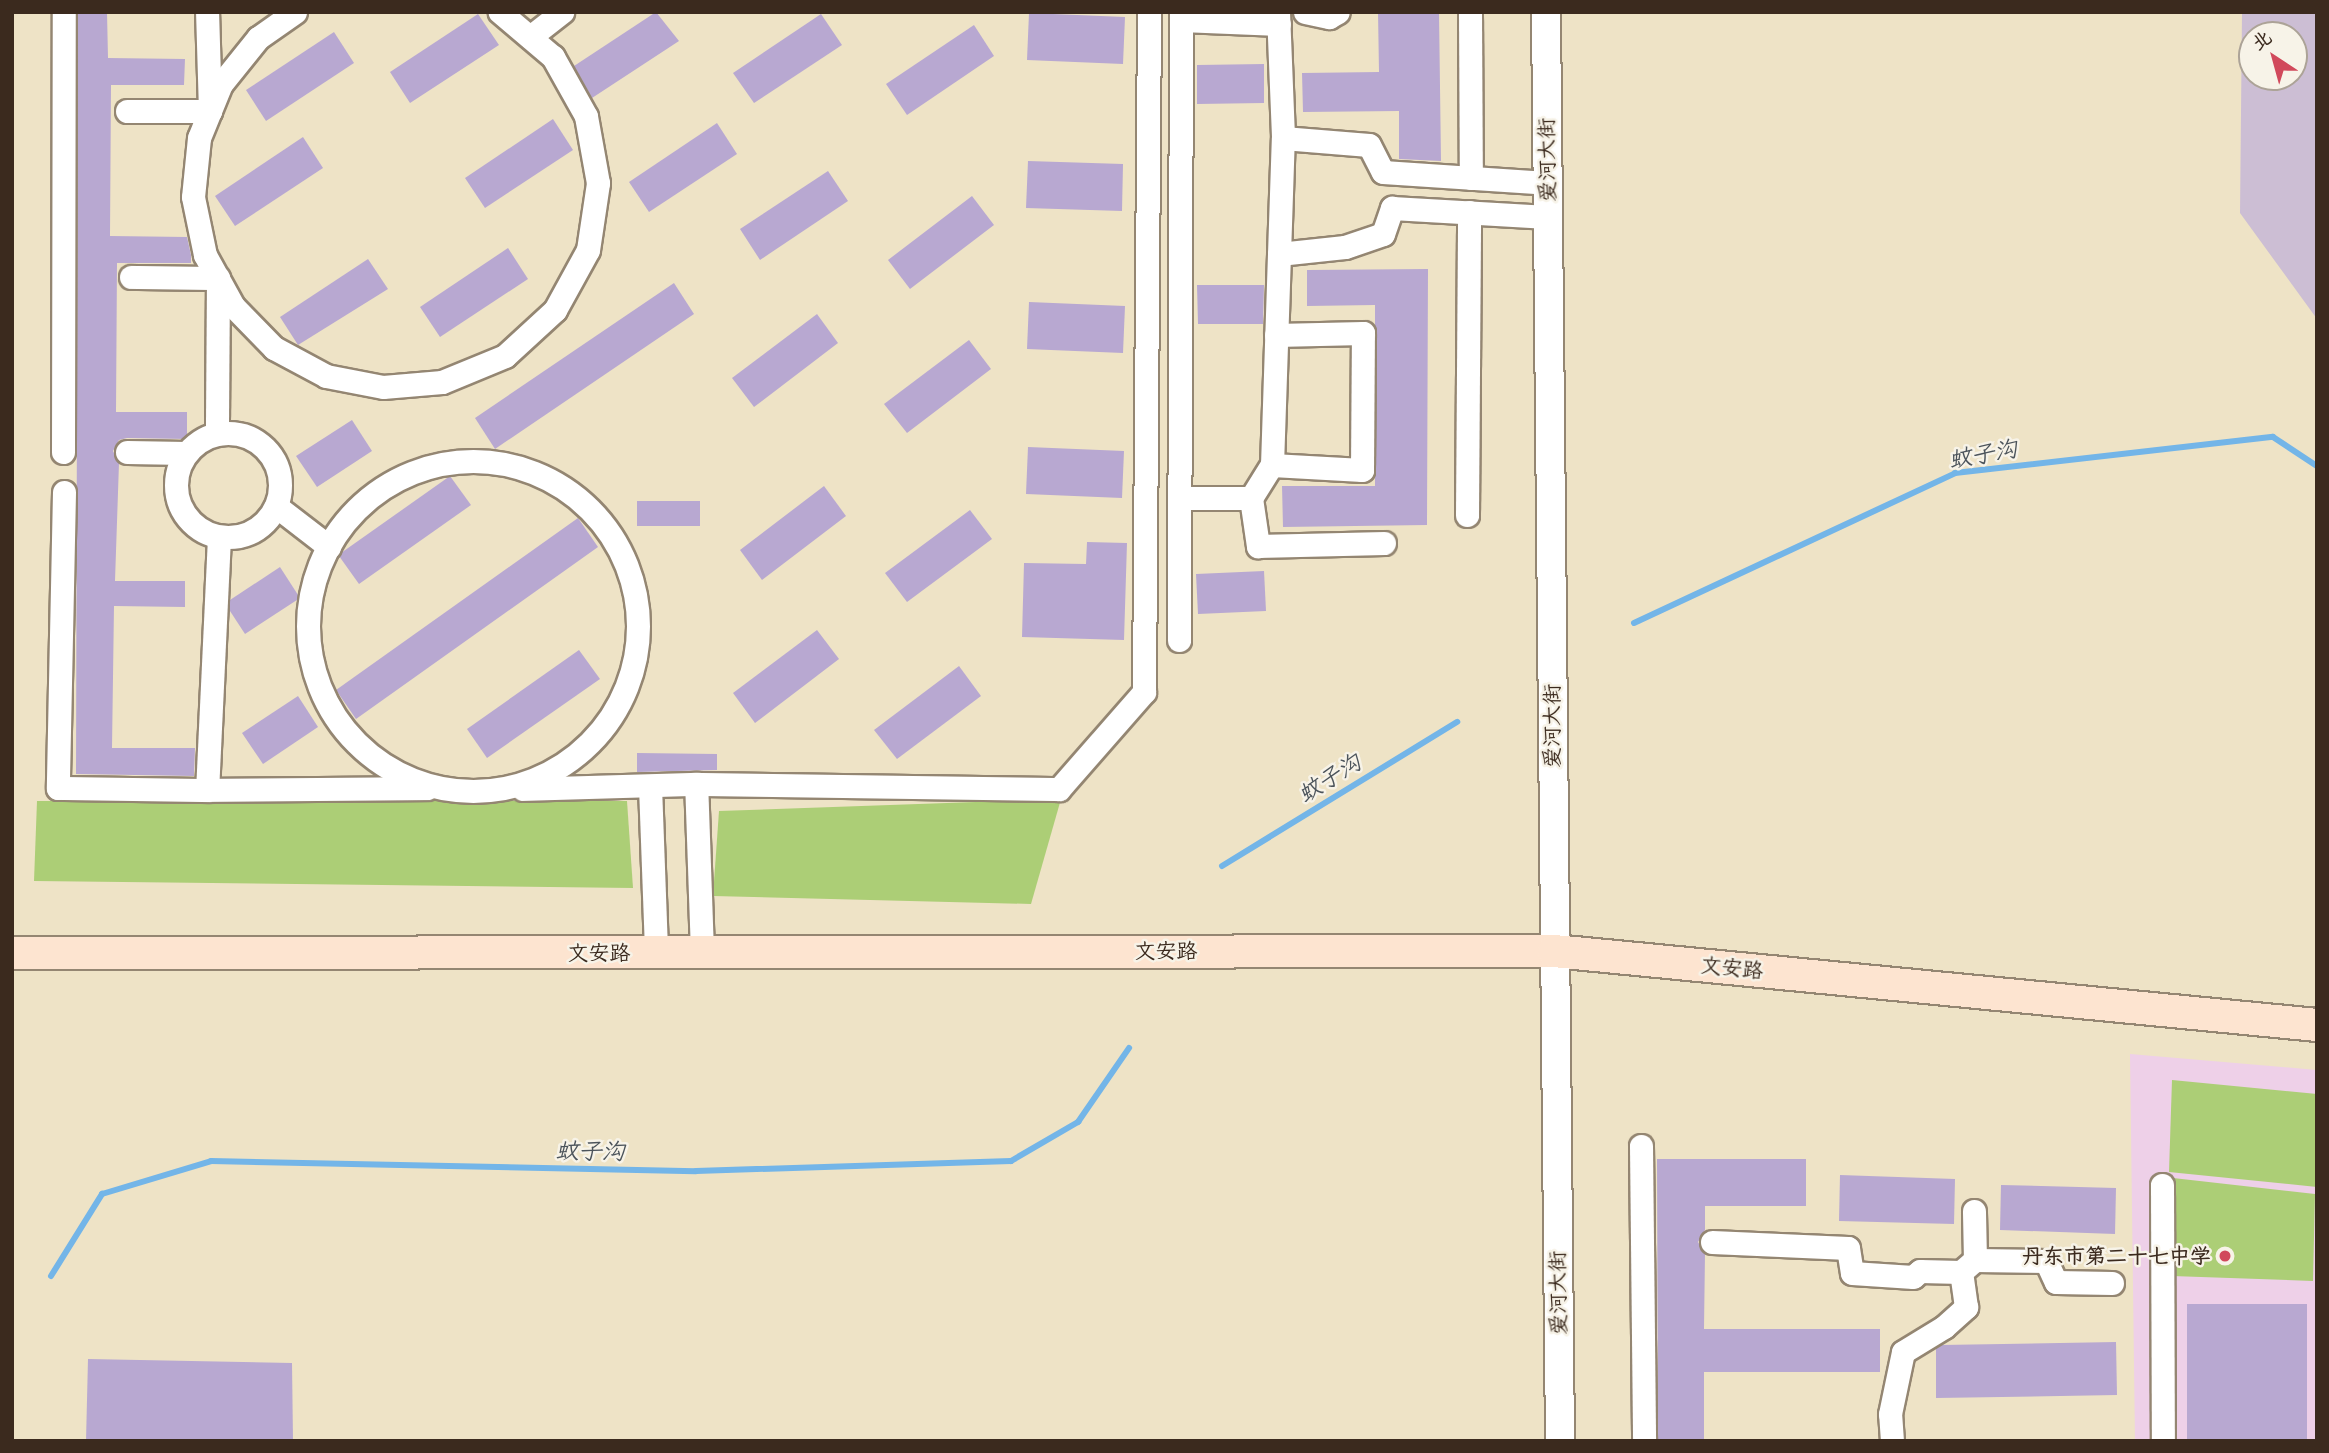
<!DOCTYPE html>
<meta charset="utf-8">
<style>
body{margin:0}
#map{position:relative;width:2329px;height:1453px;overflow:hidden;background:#eee3c6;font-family:"Comic Neue","LXGW WenKai TC",sans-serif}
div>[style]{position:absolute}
.built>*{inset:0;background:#eed0e8}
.industrial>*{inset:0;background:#ccbed4}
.green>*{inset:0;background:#acce76}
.stream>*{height:6px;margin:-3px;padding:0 3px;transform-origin:3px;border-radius:3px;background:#73b5e8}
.building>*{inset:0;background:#b8a8d1}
.roads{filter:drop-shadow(2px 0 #948672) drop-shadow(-2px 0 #948672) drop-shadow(0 2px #948672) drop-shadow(0 -2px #948672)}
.minor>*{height:23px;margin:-11.5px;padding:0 11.5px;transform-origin:11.5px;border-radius:11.5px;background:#fff}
.minor>.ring{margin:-11.5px;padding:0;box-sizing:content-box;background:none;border:23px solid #fff;border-radius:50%}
.tertiary>*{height:28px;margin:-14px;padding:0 14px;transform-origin:14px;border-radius:14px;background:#fff}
.secondary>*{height:32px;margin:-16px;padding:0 16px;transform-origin:16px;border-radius:16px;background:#fde4d0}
.dots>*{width:19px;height:19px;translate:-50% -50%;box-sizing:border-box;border:4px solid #f7f3e8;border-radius:50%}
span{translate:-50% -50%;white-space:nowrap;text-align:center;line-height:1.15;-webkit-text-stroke:5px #f7f3e8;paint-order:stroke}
.street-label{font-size:21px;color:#3b2a1e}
.poi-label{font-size:21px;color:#3b2a1e;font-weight:700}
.right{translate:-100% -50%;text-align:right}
.water-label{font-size:23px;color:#4c545b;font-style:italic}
.frame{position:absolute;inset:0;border:14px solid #3b2a1e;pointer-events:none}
.north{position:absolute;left:2238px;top:21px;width:70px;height:70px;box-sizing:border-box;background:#f7f3e8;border:2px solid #aca397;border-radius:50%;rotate:324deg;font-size:19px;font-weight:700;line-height:28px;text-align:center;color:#3b2a1e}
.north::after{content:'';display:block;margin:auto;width:24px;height:32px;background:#d1495b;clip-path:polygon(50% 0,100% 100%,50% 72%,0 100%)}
</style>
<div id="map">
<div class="built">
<i style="clip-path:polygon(2130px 1054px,2317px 1070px,2317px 1441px,2135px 1441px)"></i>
</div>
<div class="industrial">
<i style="clip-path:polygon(evenodd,2242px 12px,2317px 12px,2317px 319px,2240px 213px,2242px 12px,2252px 35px,2294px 35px,2294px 77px,2252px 77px,2252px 35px)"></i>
</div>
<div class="green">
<i style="clip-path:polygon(1061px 799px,1031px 904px,713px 896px,719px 811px)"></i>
<i style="clip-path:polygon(37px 801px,627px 801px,633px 888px,34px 881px)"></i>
<i style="clip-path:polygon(2172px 1080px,2317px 1094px,2317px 1187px,2169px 1172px)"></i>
<i style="clip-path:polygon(2173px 1178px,2315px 1194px,2313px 1281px,2172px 1276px)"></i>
</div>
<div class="stream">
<i style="left:1634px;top:623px;width:354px;rotate:-25deg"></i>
<i style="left:1955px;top:473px;width:320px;rotate:-6.5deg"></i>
<i style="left:2273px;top:437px;width:53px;rotate:33.4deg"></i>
<i style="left:1222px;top:866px;width:276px;rotate:-31.5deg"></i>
<i style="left:51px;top:1276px;width:97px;rotate:-58.1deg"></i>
<i style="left:102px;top:1194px;width:114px;rotate:-16.8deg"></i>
<i style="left:211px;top:1161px;width:485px;rotate:1.2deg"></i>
<i style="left:696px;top:1171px;width:315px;rotate:-1.8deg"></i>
<i style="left:1011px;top:1161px;width:78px;rotate:-30.2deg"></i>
<i style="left:1078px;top:1122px;width:90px;rotate:-55.4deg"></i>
</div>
<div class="building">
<i style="clip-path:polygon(78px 12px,107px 12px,108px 58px,185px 59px,184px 85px,111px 85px,110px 236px,187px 237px,191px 255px,191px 263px,117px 263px,116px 412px,187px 412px,187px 439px,127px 438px,119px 440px,113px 451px,119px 463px,115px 581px,185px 581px,185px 607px,114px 606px,112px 748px,195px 748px,194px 776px,76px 774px)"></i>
<i style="clip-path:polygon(656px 12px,679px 41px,592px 98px,574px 66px)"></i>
<i style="clip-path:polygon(1378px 12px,1439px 12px,1441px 161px,1399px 159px,1399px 111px,1303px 112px,1302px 73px,1379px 72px)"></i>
<i style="clip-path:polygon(1029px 13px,1125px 17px,1123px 64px,1027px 60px)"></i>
<i style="clip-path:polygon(478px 14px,499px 45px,410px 103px,390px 72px)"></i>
<i style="clip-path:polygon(821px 14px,842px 45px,754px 103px,733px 73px)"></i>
<i style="clip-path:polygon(974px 25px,994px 56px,907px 115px,886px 84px)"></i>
<i style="clip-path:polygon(334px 32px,354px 63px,266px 121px,246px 90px)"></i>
<i style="clip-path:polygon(1264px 64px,1264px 103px,1197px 104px,1197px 65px)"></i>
<i style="clip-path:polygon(553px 119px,573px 150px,485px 208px,465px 178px)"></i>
<i style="clip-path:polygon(717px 123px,737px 154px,649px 212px,629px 182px)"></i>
<i style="clip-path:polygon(303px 137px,323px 168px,235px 226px,215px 196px)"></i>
<i style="clip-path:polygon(1028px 161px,1123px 164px,1122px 211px,1026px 208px)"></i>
<i style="clip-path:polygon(828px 171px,848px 201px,760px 260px,740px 229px)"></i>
<i style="clip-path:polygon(972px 196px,994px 225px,910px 289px,888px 260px)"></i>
<i style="clip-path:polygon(508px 248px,528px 279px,440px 337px,420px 307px)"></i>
<i style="clip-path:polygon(368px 259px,388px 289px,298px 345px,280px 317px)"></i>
<i style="clip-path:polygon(1428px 269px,1427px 525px,1283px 527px,1282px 486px,1375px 486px,1375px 305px,1307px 306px,1307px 270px)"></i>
<i style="clip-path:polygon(674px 283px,694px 314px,495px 449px,475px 418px)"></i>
<i style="clip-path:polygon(1197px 285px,1264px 285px,1263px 324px,1198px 324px)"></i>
<i style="clip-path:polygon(1029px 302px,1125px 306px,1123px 353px,1027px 349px)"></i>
<i style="clip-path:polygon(817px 314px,838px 343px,754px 407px,732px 378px)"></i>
<i style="clip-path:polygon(969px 340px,991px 369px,907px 433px,884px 404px)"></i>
<i style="clip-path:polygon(352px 420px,372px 451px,317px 487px,296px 456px)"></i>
<i style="clip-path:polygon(1028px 447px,1124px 451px,1122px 498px,1026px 494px)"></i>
<i style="clip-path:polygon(450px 476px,471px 505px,359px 584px,339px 556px,341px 553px)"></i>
<i style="clip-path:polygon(824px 486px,846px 516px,762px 580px,740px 550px)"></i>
<i style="clip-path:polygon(637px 501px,700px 501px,700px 526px,637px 526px)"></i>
<i style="clip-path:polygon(970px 510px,992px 539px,907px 602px,885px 573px)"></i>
<i style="clip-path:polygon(578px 518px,598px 547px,356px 719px,336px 690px)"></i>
<i style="clip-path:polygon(1087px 542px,1127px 543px,1124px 640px,1022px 637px,1024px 563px,1086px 564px)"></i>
<i style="clip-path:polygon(280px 567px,300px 598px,245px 634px,230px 611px,230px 600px)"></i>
<i style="clip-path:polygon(1264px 571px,1266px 611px,1198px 614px,1196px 574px)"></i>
<i style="clip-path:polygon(817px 630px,839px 659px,755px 723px,733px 693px)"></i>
<i style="clip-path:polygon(579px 650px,600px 679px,487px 758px,467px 729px)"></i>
<i style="clip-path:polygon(959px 666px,981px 696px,897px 759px,874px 730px)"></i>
<i style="clip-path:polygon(298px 696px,318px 727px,263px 764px,242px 733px)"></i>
<i style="clip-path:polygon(637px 753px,717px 754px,717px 770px,637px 772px)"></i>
<i style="clip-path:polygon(1657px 1159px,1806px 1159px,1806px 1206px,1705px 1206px,1705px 1230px,1698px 1242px,1705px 1254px,1704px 1329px,1880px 1329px,1880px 1372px,1704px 1372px,1704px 1441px,1658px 1441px)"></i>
<i style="clip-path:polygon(1840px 1175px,1955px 1179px,1954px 1224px,1839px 1221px)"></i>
<i style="clip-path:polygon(2001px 1185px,2116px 1188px,2115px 1234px,2000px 1230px)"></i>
<i style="clip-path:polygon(2187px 1304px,2307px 1304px,2307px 1441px,2187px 1441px)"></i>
<i style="clip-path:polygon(2116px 1342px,2117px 1395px,1936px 1398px,1936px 1348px,1941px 1345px)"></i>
<i style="clip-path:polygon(88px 1359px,292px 1363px,293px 1441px,86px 1441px)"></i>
</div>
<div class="roads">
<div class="minor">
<i style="left:295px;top:12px;width:45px;rotate:144.9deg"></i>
<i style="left:258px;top:38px;width:59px;rotate:128.8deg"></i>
<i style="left:221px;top:84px;width:58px;rotate:112.2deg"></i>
<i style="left:199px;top:138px;width:59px;rotate:95.8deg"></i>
<i style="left:193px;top:197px;width:59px;rotate:78.3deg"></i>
<i style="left:205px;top:255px;width:58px;rotate:61.2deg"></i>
<i style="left:233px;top:306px;width:59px;rotate:45.7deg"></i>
<i style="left:274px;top:348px;width:59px;rotate:28.3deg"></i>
<i style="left:326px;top:376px;width:58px;rotate:10.9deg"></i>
<i style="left:383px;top:387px;width:59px;rotate:-4.8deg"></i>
<i style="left:442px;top:382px;width:68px;rotate:-22.4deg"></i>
<i style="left:505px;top:356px;width:68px;rotate:-42.6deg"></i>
<i style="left:555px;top:310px;width:68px;rotate:-61.2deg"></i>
<i style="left:588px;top:250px;width:68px;rotate:-81.5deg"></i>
<i style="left:598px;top:183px;width:68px;rotate:-100.2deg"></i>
<i style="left:586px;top:116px;width:68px;rotate:-119.2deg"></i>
<i style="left:553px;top:57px;width:70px;rotate:-139.7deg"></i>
<i style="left:1181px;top:12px;width:8px;rotate:90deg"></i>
<i style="left:1181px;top:20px;width:98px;rotate:2.3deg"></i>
<i style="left:1278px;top:12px;width:126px;rotate:87.7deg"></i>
<i style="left:1283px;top:138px;width:86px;rotate:4.7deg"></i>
<i style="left:1369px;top:145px;width:30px;rotate:63deg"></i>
<i style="left:1383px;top:172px;width:164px;rotate:3.8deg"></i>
<i style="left:1305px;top:12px;width:25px;rotate:12deg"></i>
<i style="left:1329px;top:17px;width:10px;rotate:-29deg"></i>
<i style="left:1470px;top:12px;width:166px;rotate:89.7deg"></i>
<i style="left:530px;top:37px;width:41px;rotate:-38deg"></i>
<i style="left:127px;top:111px;width:83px"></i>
<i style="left:210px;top:111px;width:99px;rotate:-91.7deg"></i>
<i style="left:1279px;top:254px;width:66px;rotate:-6.1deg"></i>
<i style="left:1345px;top:247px;width:40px;rotate:-18.9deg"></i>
<i style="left:1383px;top:234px;width:28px;rotate:-71deg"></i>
<i style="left:1392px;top:208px;width:156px;rotate:3.3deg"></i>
<i style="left:131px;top:277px;width:87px;rotate:0.7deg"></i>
<i style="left:218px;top:278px;width:156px;rotate:90.4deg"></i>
<i class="ring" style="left:176px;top:433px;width:81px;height:81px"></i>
<i style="left:63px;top:452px;width:440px;rotate:-89.9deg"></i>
<i style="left:127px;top:452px;width:59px;rotate:1deg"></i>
<i class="ring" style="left:308px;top:461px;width:307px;height:307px"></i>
<i style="left:1272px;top:465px;width:90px;rotate:3.2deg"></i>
<i style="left:1362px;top:470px;width:137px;rotate:-89.6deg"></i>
<i style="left:1363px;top:333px;width:87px;rotate:178.7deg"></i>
<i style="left:64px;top:492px;width:296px;rotate:91.2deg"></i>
<i style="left:58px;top:788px;width:149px;rotate:0.8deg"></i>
<i style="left:1180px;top:498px;width:71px"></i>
<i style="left:1251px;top:498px;width:39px;rotate:-58deg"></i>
<i style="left:1272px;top:465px;width:327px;rotate:-88.1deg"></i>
<i style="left:1251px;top:498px;width:49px;rotate:81.7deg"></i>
<i style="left:1258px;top:546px;width:126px;rotate:-1.4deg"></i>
<i style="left:276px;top:506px;width:67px;rotate:37.7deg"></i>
<i style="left:1467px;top:515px;width:303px;rotate:-89.6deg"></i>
<i style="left:219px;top:537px;width:253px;rotate:92.7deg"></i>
<i style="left:207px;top:790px;width:220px;rotate:-0.5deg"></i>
<i style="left:1179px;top:640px;width:620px;rotate:-89.82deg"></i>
<i style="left:650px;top:786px;width:167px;rotate:87.9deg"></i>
<i style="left:523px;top:789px;width:173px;rotate:-1.7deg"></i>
<i style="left:702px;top:952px;width:168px;rotate:-92deg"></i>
<i style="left:696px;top:784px;width:363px;rotate:0.8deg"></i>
<i style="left:1059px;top:789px;width:129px;rotate:-48.8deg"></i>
<i style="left:1144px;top:692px;width:680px;rotate:-89.58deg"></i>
<i style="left:1641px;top:1146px;width:295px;rotate:89.4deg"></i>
<i style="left:2162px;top:1185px;width:256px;rotate:89.8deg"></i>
<i style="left:1712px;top:1242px;width:136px;rotate:2.5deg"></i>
<i style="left:1848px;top:1248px;width:25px;rotate:81deg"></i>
<i style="left:1852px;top:1273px;width:61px;rotate:3.8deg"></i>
<i style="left:1913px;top:1277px;width:9px;rotate:-41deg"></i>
<i style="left:1920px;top:1271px;width:41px;rotate:1.4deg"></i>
<i style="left:1975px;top:1260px;width:71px;rotate:0.8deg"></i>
<i style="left:2046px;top:1261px;width:23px;rotate:65deg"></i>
<i style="left:2056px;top:1282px;width:56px;rotate:1deg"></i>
<i style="left:1892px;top:1441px;width:27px;rotate:-94deg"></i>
<i style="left:1890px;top:1414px;width:63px;rotate:-78.2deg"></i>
<i style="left:1903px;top:1352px;width:48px;rotate:-31.4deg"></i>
<i style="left:1944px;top:1327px;width:30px;rotate:-42deg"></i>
<i style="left:1966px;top:1307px;width:35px;rotate:-98deg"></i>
<i style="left:1961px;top:1272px;width:18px;rotate:-41deg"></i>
<i style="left:1975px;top:1260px;width:49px;rotate:-91.2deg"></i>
</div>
<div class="tertiary">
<i style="left:1546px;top:12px;width:1429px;rotate:89.44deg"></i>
</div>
<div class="secondary">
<i style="left:12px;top:953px;width:1542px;rotate:-0.07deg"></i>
<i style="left:1554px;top:951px;width:767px;rotate:5.54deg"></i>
</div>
</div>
<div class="dots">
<i style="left:2225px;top:1256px;background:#d1495b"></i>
</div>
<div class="street-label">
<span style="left:1547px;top:160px;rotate:-91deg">爱河大街</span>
<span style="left:1552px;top:726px;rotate:-90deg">爱河大街</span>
<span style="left:1166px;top:951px">文安路</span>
<span style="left:599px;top:953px">文安路</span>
<span style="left:1732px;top:968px;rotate:6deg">文安路</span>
<span style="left:1558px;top:1293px;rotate:-91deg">爱河大街</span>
</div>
<div class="poi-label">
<span class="right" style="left:2211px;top:1256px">丹东市第二十七中学</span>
</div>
<div class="water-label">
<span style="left:1983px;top:455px;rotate:-10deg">蚊子沟</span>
<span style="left:1330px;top:779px;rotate:-32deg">蚊子沟</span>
<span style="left:590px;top:1152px;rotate:1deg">蚊子沟</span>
</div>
<div class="frame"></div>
<div class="north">北</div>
</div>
